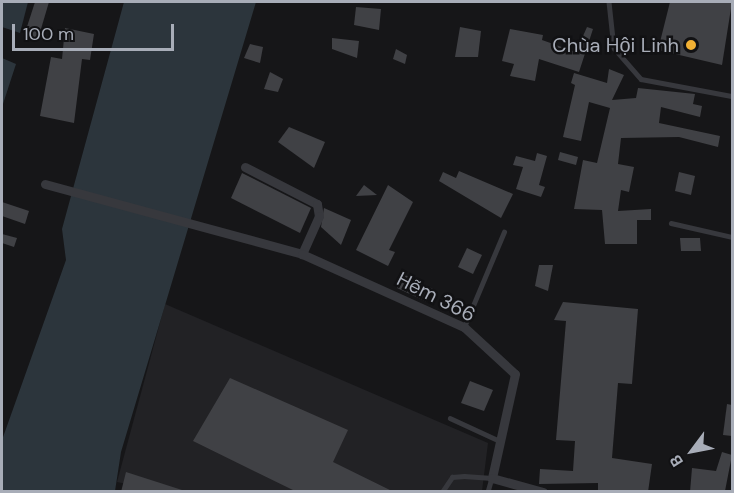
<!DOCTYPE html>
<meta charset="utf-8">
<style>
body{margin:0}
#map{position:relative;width:734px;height:493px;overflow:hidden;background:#161618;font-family:"DM Sans",sans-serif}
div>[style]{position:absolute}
.built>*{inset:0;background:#222225}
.water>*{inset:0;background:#2c353c}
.building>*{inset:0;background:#404145}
.service>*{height:4.5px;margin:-2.25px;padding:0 2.25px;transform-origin:2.25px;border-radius:2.25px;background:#37383d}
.minor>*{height:9px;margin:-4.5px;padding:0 4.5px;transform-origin:4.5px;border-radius:4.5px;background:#37383d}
.dots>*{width:16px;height:16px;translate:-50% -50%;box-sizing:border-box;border:3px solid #111113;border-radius:50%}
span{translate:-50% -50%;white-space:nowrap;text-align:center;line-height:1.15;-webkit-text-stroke:5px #111113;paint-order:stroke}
.poi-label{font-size:20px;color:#a8adb8}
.right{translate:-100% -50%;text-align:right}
.street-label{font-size:20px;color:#a8adb8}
.frame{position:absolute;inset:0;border:3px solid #a8adb8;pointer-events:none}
.north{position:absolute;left:662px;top:421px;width:60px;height:60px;-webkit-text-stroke:4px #111113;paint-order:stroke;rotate:238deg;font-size:16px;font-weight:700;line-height:24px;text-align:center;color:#a8adb8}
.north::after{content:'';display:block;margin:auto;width:21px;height:27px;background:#a8adb8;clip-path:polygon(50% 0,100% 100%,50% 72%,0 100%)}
.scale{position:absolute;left:12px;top:24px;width:162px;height:27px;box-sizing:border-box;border:3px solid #a8adb8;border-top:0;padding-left:8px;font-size:18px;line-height:21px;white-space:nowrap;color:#a8adb8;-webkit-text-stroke:4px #111113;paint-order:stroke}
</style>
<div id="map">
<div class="built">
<i style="clip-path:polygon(165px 304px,488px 443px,482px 491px,165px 492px,117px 482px)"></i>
</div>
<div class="water">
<i style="clip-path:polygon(2px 2px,28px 2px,20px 33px,2px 27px)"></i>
<i style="clip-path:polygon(124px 2px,256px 2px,121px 452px,115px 491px,2px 492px,2px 440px,66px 260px,62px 229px)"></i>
<i style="clip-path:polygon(2px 58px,16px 64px,2px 107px)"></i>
</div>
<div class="building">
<i style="clip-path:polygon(35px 2px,49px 2px,38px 39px,24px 36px)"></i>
<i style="clip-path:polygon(670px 2px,732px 2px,722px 65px,658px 50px)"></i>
<i style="clip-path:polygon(356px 7px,381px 9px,379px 30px,354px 25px)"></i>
<i style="clip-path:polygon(460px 27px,481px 31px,478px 57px,455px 57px)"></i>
<i style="clip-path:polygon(587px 27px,593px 29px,579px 72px,539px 59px,535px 81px,510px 76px,514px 64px,502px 61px,510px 29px,543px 35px,542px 40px,576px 52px)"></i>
<i style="clip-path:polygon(65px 28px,94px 34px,90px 60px,82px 59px,74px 123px,40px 116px,51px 57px,62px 59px)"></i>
<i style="clip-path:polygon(332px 38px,359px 41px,357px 58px,332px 49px)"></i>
<i style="clip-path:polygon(250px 44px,263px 47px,260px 63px,244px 58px)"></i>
<i style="clip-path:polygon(396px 49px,407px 55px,405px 64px,393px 59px)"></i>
<i style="clip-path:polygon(609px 69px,624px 75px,612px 100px,636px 98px,638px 88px,695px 94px,693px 104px,702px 106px,700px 117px,661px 107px,659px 123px,720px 136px,718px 147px,679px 137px,621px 138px,618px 164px,634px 167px,629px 192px,621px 190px,618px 211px,651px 209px,651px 220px,637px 220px,637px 244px,605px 244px,602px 210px,574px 209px,583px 160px,597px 163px,610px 108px,589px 102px,581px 141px,563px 137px,575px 85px,571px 83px,574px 73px,607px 83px)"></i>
<i style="clip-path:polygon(270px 72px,283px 79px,278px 92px,264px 89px)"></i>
<i style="clip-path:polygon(289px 127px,325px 142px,314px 168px,278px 142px)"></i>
<i style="clip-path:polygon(560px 152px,578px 157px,576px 165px,558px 160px)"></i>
<i style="clip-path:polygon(537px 153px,547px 156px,539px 185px,545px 187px,541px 197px,516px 189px,523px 167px,513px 165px,516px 156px,535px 161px)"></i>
<i style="clip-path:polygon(459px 171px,513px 194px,501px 218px,439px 181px,443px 172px,456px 178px)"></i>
<i style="clip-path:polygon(679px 172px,695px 176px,691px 195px,675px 191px)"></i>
<i style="clip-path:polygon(242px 173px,311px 208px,300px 233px,231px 198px)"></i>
<i style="clip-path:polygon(364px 185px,377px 195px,356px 196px)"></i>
<i style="clip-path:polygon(388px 185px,413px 202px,389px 250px,395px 252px,388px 266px,356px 250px)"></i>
<i style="clip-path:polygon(2px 202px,29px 211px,25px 224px,2px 216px)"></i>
<i style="clip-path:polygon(324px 208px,351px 220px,341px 245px,321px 227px)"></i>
<i style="clip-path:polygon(2px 234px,17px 238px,14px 247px,2px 243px)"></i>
<i style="clip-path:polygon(680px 238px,700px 238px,701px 251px,681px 251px)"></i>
<i style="clip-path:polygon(467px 248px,482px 255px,473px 274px,458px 267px)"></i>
<i style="clip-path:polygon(539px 265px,553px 265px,548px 291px,535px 286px)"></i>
<i style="clip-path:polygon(403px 274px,433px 289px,427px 302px,397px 288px)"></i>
<i style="clip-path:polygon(563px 302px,638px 309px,632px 384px,618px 383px,612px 458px,652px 464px,648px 492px,598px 492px,598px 483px,539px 484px,540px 469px,573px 471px,575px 441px,556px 440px,566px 321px,554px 320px)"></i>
<i style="clip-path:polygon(230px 378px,348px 430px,333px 462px,394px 492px,297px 492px,193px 441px)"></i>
<i style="clip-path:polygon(470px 381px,493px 390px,484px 411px,461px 403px)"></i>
<i style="clip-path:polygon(727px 404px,732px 405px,732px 436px,723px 435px)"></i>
<i style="clip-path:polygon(722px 452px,732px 455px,725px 491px,690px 492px,692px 468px,716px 471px)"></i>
<i style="clip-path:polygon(126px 472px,182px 490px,182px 492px,121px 492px)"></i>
</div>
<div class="service">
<i style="left:609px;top:2px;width:46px;rotate:83.8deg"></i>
<i style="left:614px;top:48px;width:41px;rotate:48.9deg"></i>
<i style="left:641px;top:79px;width:93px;rotate:10.6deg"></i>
<i style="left:671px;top:223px;width:63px;rotate:12.9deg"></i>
<i style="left:464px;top:327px;width:103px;rotate:-67.2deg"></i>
<i style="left:450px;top:418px;width:55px;rotate:24.7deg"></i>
<i style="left:442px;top:492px;width:18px;rotate:-56deg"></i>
<i style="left:452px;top:477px;width:12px;rotate:-5deg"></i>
<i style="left:464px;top:476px;width:28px;rotate:4deg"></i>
<i style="left:492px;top:478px;width:15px;rotate:106deg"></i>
</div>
<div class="minor">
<i style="left:245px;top:167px;width:81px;rotate:27.2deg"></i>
<i style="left:317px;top:204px;width:12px;rotate:81deg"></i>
<i style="left:319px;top:216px;width:42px;rotate:114.1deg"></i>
<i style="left:45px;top:184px;width:266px;rotate:15.2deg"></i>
<i style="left:302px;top:254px;width:178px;rotate:24.3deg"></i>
<i style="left:464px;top:327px;width:69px;rotate:42.7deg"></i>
<i style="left:515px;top:374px;width:107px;rotate:102.5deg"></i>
<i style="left:492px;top:478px;width:53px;rotate:15.4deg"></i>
</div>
<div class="dots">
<i style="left:691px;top:45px;background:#f2b134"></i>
</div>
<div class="poi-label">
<span class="right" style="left:679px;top:45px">Chùa Hội Linh</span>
</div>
<div class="street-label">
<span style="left:436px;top:297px;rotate:27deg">Hẽm 366</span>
</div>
<div class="frame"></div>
<div class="north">B</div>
<div class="scale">100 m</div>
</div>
